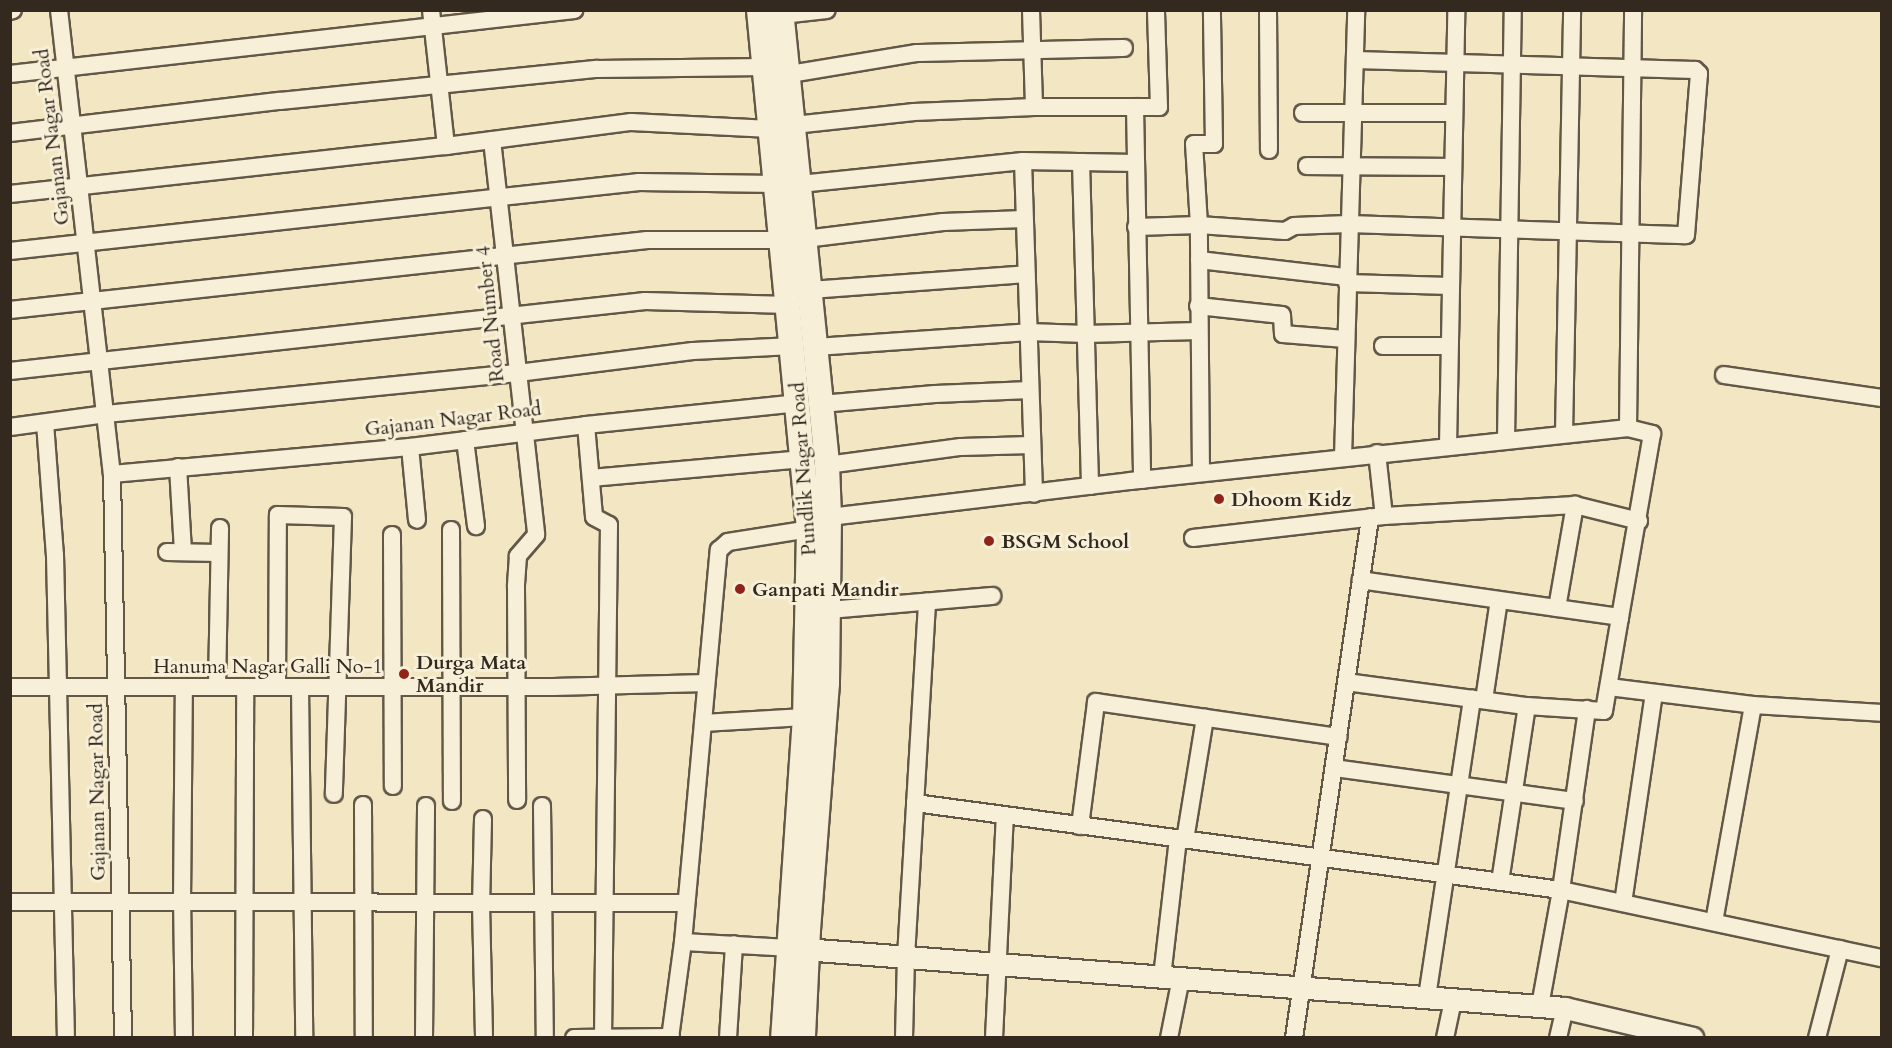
<!DOCTYPE html>
<style>
body{margin:0}
#map{position:relative;width:1892px;height:1048px;overflow:hidden;background:#f2e7c2;font-family:Cardo,serif}
div>[style]{position:absolute}
.roads{filter:drop-shadow(2px 0 #635848) drop-shadow(-2px 0 #635848) drop-shadow(0 2px #635848) drop-shadow(0 -2px #635848)}
.minor>*{height:16px;margin:-8px;padding:0 8px;transform-origin:8px;border-radius:8px;background:#f7efd7}
.tertiary>*{height:21px;margin:-10.5px;padding:0 10.5px;transform-origin:10.5px;border-radius:10.5px;background:#f7efd7}
.secondary>*{height:24px;margin:-12px;padding:0 12px;transform-origin:12px;border-radius:12px;background:#f7efd7}
.dots>*{width:16px;height:16px;translate:-50% -50%;box-sizing:border-box;border:3px solid #f7efd7;border-radius:50%}
span{translate:-50% -50%;white-space:nowrap;text-align:center;line-height:1.15;-webkit-text-stroke:6px #f7efd7;paint-order:stroke}
.street-label{font-size:20px;color:#33291f}
.poi-label{font-size:20px;color:#33291f;font-weight:700}
.left{translate:0 -50%;text-align:left}
.frame{position:absolute;inset:0;border:12px solid #33291f;pointer-events:none}
</style>
<div id="map">
<div class="roads">
<div class="minor">
<i style="left:59px;top:10px;width:467px;rotate:83.5deg"></i>
<i style="left:112px;top:474px;width:564px;rotate:88.88deg"></i>
<i style="left:431px;top:10px;width:137px;rotate:83.7deg"></i>
<i style="left:1031px;top:10px;width:97px;rotate:88.2deg"></i>
<i style="left:1268px;top:10px;width:140px;rotate:89.6deg"></i>
<i style="left:10px;top:11px;width:3px;rotate:-18deg"></i>
<i style="left:782px;top:15px;width:45px;rotate:-6.3deg"></i>
<i style="left:10px;top:74px;width:568px;rotate:-6.47deg"></i>
<i style="left:778px;top:76px;width:141px;rotate:-9.4deg"></i>
<i style="left:917px;top:53px;width:207px;rotate:-1.4deg"></i>
<i style="left:1135px;top:107px;width:373px;rotate:88.9deg"></i>
<i style="left:1303px;top:113px;width:151px"></i>
<i style="left:794px;top:125px;width:121px;rotate:-6.2deg"></i>
<i style="left:914px;top:112px;width:120px;rotate:-2.4deg"></i>
<i style="left:1034px;top:107px;width:125px"></i>
<i style="left:1159px;top:107px;width:97px;rotate:-91.8deg"></i>
<i style="left:10px;top:133px;width:272px;rotate:-6.8deg"></i>
<i style="left:280px;top:101px;width:319px;rotate:-5.8deg"></i>
<i style="left:597px;top:69px;width:168px;rotate:-0.7deg"></i>
<i style="left:492px;top:140px;width:397px;rotate:83.6deg"></i>
<i style="left:536px;top:535px;width:28px;rotate:131deg"></i>
<i style="left:518px;top:556px;width:31px;rotate:94deg"></i>
<i style="left:516px;top:587px;width:213px;rotate:89.7deg"></i>
<i style="left:1023px;top:161px;width:333px;rotate:88.1deg"></i>
<i style="left:1081px;top:162px;width:324px;rotate:88.4deg"></i>
<i style="left:1307px;top:166px;width:146px;rotate:0.4deg"></i>
<i style="left:800px;top:184px;width:224px;rotate:-5.9deg"></i>
<i style="left:1023px;top:161px;width:113px;rotate:1deg"></i>
<i style="left:10px;top:194px;width:439px;rotate:-6.3deg"></i>
<i style="left:446px;top:146px;width:187px;rotate:-7.4deg"></i>
<i style="left:631px;top:122px;width:140px;rotate:2.9deg"></i>
<i style="left:1136px;top:227px;width:63px;rotate:-1.8deg"></i>
<i style="left:1199px;top:225px;width:86px;rotate:4deg"></i>
<i style="left:1285px;top:231px;width:10px;rotate:-29deg"></i>
<i style="left:1294px;top:226px;width:55px;rotate:-2.1deg"></i>
<i style="left:1349px;top:224px;width:337px;rotate:1.9deg"></i>
<i style="left:1686px;top:235px;width:162px;rotate:-85.4deg"></i>
<i style="left:1699px;top:74px;width:6px;rotate:-135deg"></i>
<i style="left:1695px;top:70px;width:340px;rotate:-178.3deg"></i>
<i style="left:805px;top:239px;width:139px;rotate:-7deg"></i>
<i style="left:943px;top:222px;width:81px;rotate:-2.1deg"></i>
<i style="left:10px;top:251px;width:633px;rotate:-6.26deg"></i>
<i style="left:639px;top:182px;width:137px;rotate:0.8deg"></i>
<i style="left:1199px;top:260px;width:149px;rotate:6.6deg"></i>
<i style="left:1347px;top:283px;width:103px;rotate:1.7deg"></i>
<i style="left:810px;top:290px;width:217px;rotate:-4.2deg"></i>
<i style="left:1198px;top:306px;width:84px;rotate:6.1deg"></i>
<i style="left:1282px;top:315px;width:19px;rotate:87deg"></i>
<i style="left:1283px;top:334px;width:62px;rotate:4.6deg"></i>
<i style="left:10px;top:310px;width:641px;rotate:-6.27deg"></i>
<i style="left:647px;top:240px;width:135px"></i>
<i style="left:1383px;top:346px;width:66px"></i>
<i style="left:816px;top:347px;width:213px;rotate:-4deg"></i>
<i style="left:1028px;top:332px;width:58px;rotate:2deg"></i>
<i style="left:1086px;top:334px;width:112px;rotate:-1.5deg"></i>
<i style="left:10px;top:371px;width:639px;rotate:-6.29deg"></i>
<i style="left:645px;top:301px;width:144px;rotate:1.6deg"></i>
<i style="left:1724px;top:375px;width:160px;rotate:8.3deg"></i>
<i style="left:821px;top:404px;width:114px;rotate:-5deg"></i>
<i style="left:935px;top:394px;width:95px;rotate:-2.4deg"></i>
<i style="left:45px;top:423px;width:132px;rotate:85.7deg"></i>
<i style="left:55px;top:555px;width:483px;rotate:88.7deg"></i>
<i style="left:586px;top:425px;width:92px;rotate:85deg"></i>
<i style="left:594px;top:517px;width:17px;rotate:28deg"></i>
<i style="left:609px;top:525px;width:512px;rotate:90.67deg"></i>
<i style="left:10px;top:427px;width:97px;rotate:-7.7deg"></i>
<i style="left:106px;top:414px;width:414px;rotate:-5.7deg"></i>
<i style="left:518px;top:373px;width:176px;rotate:-7.2deg"></i>
<i style="left:693px;top:351px;width:100px;rotate:-2.9deg"></i>
<i style="left:1628px;top:428px;width:418px;rotate:-89.3deg"></i>
<i style="left:1564px;top:434px;width:424px;rotate:-88.9deg"></i>
<i style="left:465px;top:440px;width:87px;rotate:82.7deg"></i>
<i style="left:1506px;top:440px;width:430px;rotate:-89.1deg"></i>
<i style="left:1448px;top:446px;width:436px;rotate:-88.9deg"></i>
<i style="left:410px;top:447px;width:73px;rotate:84.5deg"></i>
<i style="left:1377px;top:453px;width:63px;rotate:83.7deg"></i>
<i style="left:1343px;top:457px;width:447px;rotate:-88.3deg"></i>
<i style="left:827px;top:465px;width:135px;rotate:-7.7deg"></i>
<i style="left:961px;top:447px;width:70px;rotate:-1.6deg"></i>
<i style="left:178px;top:467px;width:85px;rotate:86.6deg"></i>
<i style="left:1201px;top:473px;width:248px;rotate:-90.5deg"></i>
<i style="left:1199px;top:225px;width:81px;rotate:-93.5deg"></i>
<i style="left:1194px;top:144px;width:20px"></i>
<i style="left:1214px;top:144px;width:134px;rotate:-90.9deg"></i>
<i style="left:112px;top:474px;width:299px;rotate:-5.2deg"></i>
<i style="left:410px;top:447px;width:177px;rotate:-7.1deg"></i>
<i style="left:586px;top:425px;width:214px;rotate:-5.9deg"></i>
<i style="left:591px;top:478px;width:213px;rotate:-5.1deg"></i>
<i style="left:451px;top:530px;width:271px;rotate:89.8deg"></i>
<i style="left:392px;top:535px;width:251px;rotate:89.8deg"></i>
<i style="left:1193px;top:538px;width:192px;rotate:-6.6deg"></i>
<i style="left:1384px;top:516px;width:191px;rotate:-3.3deg"></i>
<i style="left:1575px;top:505px;width:66px;rotate:14deg"></i>
<i style="left:167px;top:552px;width:52px;rotate:1.1deg"></i>
<i style="left:1557px;top:608px;width:105px;rotate:-80.1deg"></i>
<i style="left:828px;top:610px;width:165px;rotate:-4.9deg"></i>
<i style="left:1346px;top:682px;width:183px;rotate:7.6deg"></i>
<i style="left:1527px;top:706px;width:77px;rotate:3.7deg"></i>
<i style="left:1604px;top:711px;width:95px;rotate:-80.3deg"></i>
<i style="left:10px;top:687px;width:543px"></i>
<i style="left:553px;top:687px;width:153px;rotate:-1.5deg"></i>
<i style="left:217px;top:687px;width:159px;rotate:-88.9deg"></i>
<i style="left:277px;top:687px;width:172px;rotate:-89.7deg"></i>
<i style="left:278px;top:515px;width:65px;rotate:1.8deg"></i>
<i style="left:343px;top:517px;width:277px;rotate:91.9deg"></i>
<i style="left:300px;top:687px;width:351px;rotate:89.3deg"></i>
<i style="left:1609px;top:687px;width:145px;rotate:7.1deg"></i>
<i style="left:1753px;top:705px;width:129px;rotate:3.5deg"></i>
<i style="left:1484px;top:700px;width:101px;rotate:-81.5deg"></i>
<i style="left:703px;top:723px;width:102px;rotate:-3.4deg"></i>
<i style="left:1334px;top:768px;width:243px;rotate:7.8deg"></i>
<i style="left:915px;top:803px;width:652px;rotate:7.67deg"></i>
<i style="left:1561px;top:890px;width:328px;rotate:12deg"></i>
<i style="left:363px;top:805px;width:233px;rotate:89.8deg"></i>
<i style="left:542px;top:806px;width:232px;rotate:89.3deg"></i>
<i style="left:483px;top:819px;width:85px;rotate:91.3deg"></i>
<i style="left:481px;top:904px;width:134px;rotate:88.7deg"></i>
<i style="left:1080px;top:826px;width:125px;rotate:-82.6deg"></i>
<i style="left:1096px;top:702px;width:245px;rotate:8.2deg"></i>
<i style="left:1185px;top:840px;width:124px;rotate:-80.7deg"></i>
<i style="left:1500px;top:882px;width:178px;rotate:-81.3deg"></i>
<i style="left:10px;top:902px;width:676px;rotate:0.08deg"></i>
<i style="left:1623px;top:903px;width:212px;rotate:-81.6deg"></i>
<i style="left:1714px;top:922px;width:220px;rotate:-79.8deg"></i>
<i style="left:683px;top:942px;width:106px;rotate:3.2deg"></i>
<i style="left:1162px;top:977px;width:139px;rotate:-83.4deg"></i>
<i style="left:1427px;top:997px;width:302px;rotate:-81.4deg"></i>
<i style="left:1540px;top:1006px;width:118px;rotate:-79.7deg"></i>
<i style="left:1561px;top:890px;width:183px;rotate:-81.8deg"></i>
<i style="left:184px;top:1038px;width:135px;rotate:-90.8deg"></i>
<i style="left:182px;top:903px;width:216px;rotate:-89.5deg"></i>
<i style="left:244px;top:1038px;width:351px;rotate:-89.8deg"></i>
<i style="left:424px;top:1038px;width:232px;rotate:-89.5deg"></i>
<i style="left:574px;top:1038px;width:97px;rotate:-0.6deg"></i>
<i style="left:670px;top:1038px;width:97px;rotate:-82.3deg"></i>
<i style="left:683px;top:942px;width:394px;rotate:-84.8deg"></i>
<i style="left:719px;top:550px;width:12px;rotate:-42deg"></i>
<i style="left:728px;top:542px;width:82px;rotate:-9.1deg"></i>
<i style="left:809px;top:529px;width:23px;rotate:-31deg"></i>
<i style="left:829px;top:517px;width:303px;rotate:-6.8deg"></i>
<i style="left:1130px;top:481px;width:501px;rotate:-6.07deg"></i>
<i style="left:1628px;top:428px;width:25px;rotate:14deg"></i>
<i style="left:1652px;top:434px;width:186px;rotate:99.9deg"></i>
<i style="left:1620px;top:617px;width:262px;rotate:-171.9deg"></i>
<i style="left:728px;top:1038px;width:94px;rotate:-86.3deg"></i>
<i style="left:904px;top:1038px;width:81px;rotate:-88.6deg"></i>
<i style="left:906px;top:957px;width:356px;rotate:-86.6deg"></i>
<i style="left:994px;top:1038px;width:223px;rotate:-87.2deg"></i>
<i style="left:1169px;top:1038px;width:61px;rotate:-78.7deg"></i>
<i style="left:1294px;top:1038px;width:526px;rotate:-81.68deg"></i>
<i style="left:1445px;top:1038px;width:40px;rotate:-78deg"></i>
<i style="left:1558px;top:1038px;width:31px;rotate:-77deg"></i>
<i style="left:1817px;top:1038px;width:92px;rotate:-75.5deg"></i>
</div>
<div class="tertiary">
<i style="left:791px;top:948px;width:776px;rotate:4.43deg"></i>
<i style="left:1565px;top:1008px;width:131px;rotate:13.2deg"></i>
</div>
<div class="secondary">
<i style="left:759px;top:10px;width:521px;rotate:84.5deg"></i>
<i style="left:809px;top:529px;width:188px;rotate:91.2deg"></i>
<i style="left:805px;top:717px;width:322px;rotate:93.9deg"></i>
<i style="left:781px;top:10px;width:457px;rotate:84.2deg"></i>
<i style="left:827px;top:465px;width:52px;rotate:87.8deg"></i>
<i style="left:829px;top:517px;width:166px;rotate:90.7deg"></i>
<i style="left:827px;top:683px;width:248px;rotate:94.4deg"></i>
<i style="left:808px;top:930px;width:108px;rotate:92.7deg"></i>
</div>
</div>
<div class="dots">
<i style="left:1219px;top:499px;background:#8f2418"></i>
<i style="left:989px;top:541px;background:#8f2418"></i>
<i style="left:740px;top:589px;background:#8f2418"></i>
<i style="left:404px;top:674px;background:#8f2418"></i>
</div>
<div class="street-label">
<span style="left:52px;top:137px;rotate:-97deg">Gajanan Nagar Road</span>
<span style="left:490px;top:314px;rotate:-96deg">Road Number 4</span>
<span style="left:453px;top:419px;rotate:-7deg">Gajanan Nagar Road</span>
<span style="left:803px;top:469px;rotate:-94deg">Pundlik Nagar Road</span>
<span style="left:268px;top:666px">Hanuma Nagar Galli No-1</span>
<span style="left:97px;top:792px;rotate:-91deg">Gajanan Nagar Road</span>
</div>
<div class="poi-label">
<span class="left" style="left:1231px;top:499px">Dhoom Kidz</span>
<span class="left" style="left:1001px;top:541px">BSGM School</span>
<span class="left" style="left:752px;top:589px">Ganpati Mandir</span>
<span class="left" style="left:416px;top:674px">Durga Mata<br>Mandir</span>
</div>
<div class="frame"></div>
</div>
